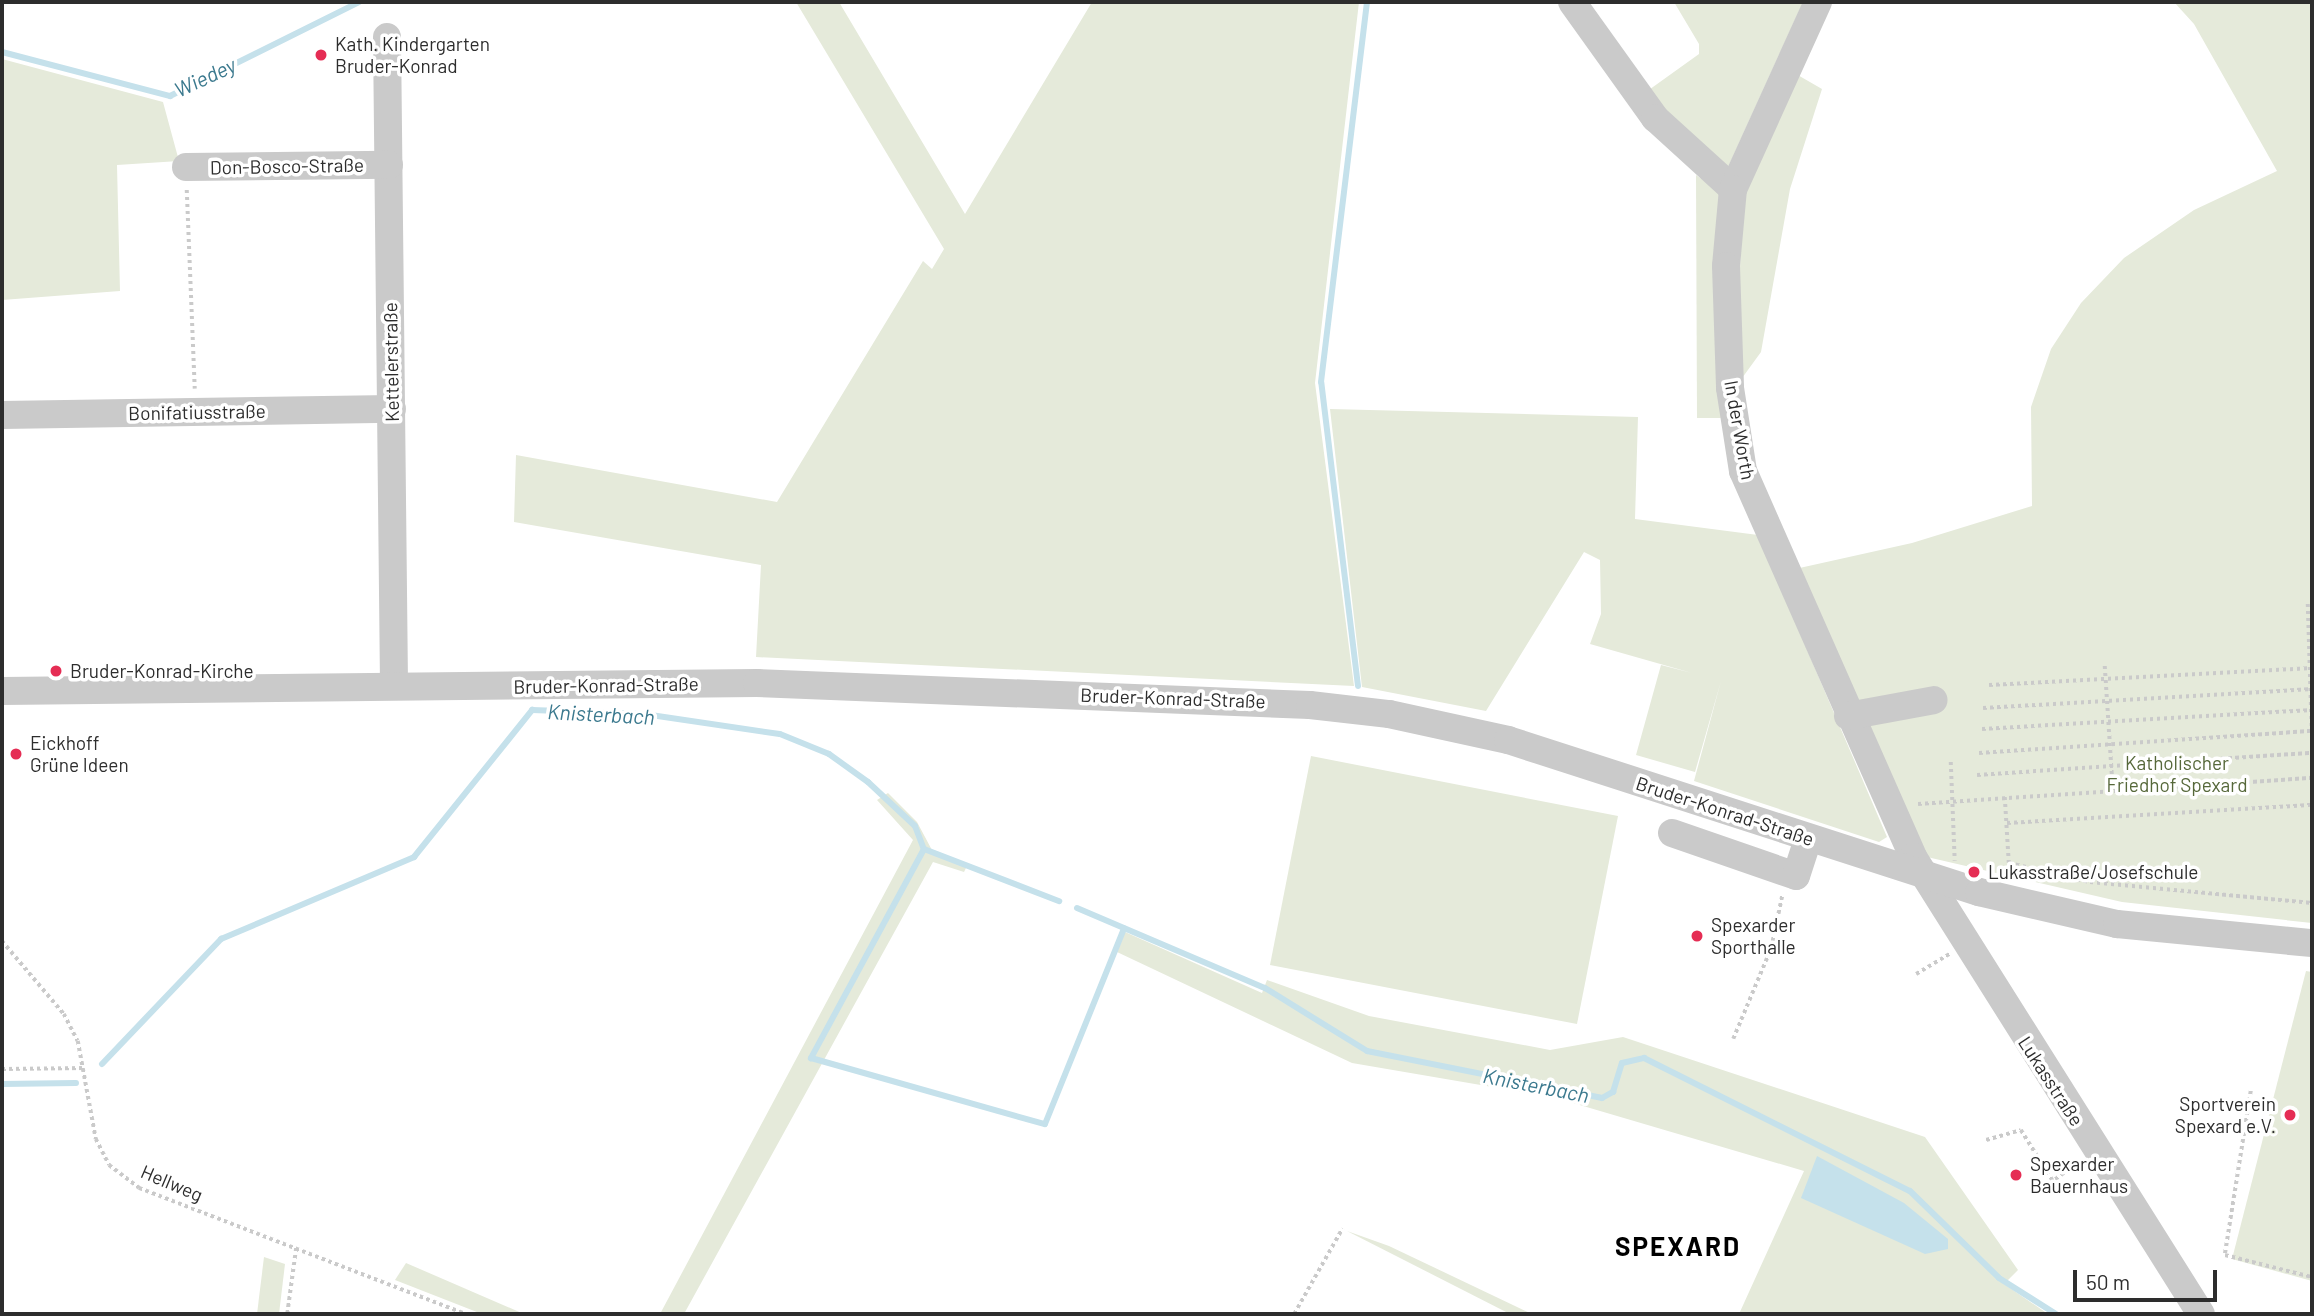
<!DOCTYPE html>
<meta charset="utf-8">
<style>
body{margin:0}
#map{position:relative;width:2314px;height:1316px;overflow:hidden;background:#fff;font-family:Barlow,sans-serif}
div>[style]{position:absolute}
.green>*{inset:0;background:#e5eada}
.water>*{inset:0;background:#c5e1eb}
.stream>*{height:6px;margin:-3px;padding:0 3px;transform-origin:3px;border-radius:3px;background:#c5e1eb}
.path>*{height:3.5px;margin-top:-1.75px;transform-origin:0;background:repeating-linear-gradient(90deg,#cacaca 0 3.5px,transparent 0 7px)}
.minor>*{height:28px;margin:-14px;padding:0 14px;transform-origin:14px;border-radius:14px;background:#cacaca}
.dots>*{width:19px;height:19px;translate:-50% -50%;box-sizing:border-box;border:4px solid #fff;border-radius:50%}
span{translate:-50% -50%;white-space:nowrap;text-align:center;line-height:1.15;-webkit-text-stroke:7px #fff;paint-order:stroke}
.poi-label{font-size:19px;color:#2d2d2d}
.left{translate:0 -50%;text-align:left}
.right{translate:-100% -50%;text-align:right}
.street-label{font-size:19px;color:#2d2d2d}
.park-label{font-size:19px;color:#56683a}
.water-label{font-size:21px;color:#3b798e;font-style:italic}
.district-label{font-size:26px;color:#000;font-weight:700;letter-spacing:2px}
.frame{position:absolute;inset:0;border:4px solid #2d2d2d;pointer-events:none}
.scale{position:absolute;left:2073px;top:1270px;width:144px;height:32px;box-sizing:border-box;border:4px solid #2d2d2d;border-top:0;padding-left:9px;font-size:21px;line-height:24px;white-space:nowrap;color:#2d2d2d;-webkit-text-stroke:5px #fff;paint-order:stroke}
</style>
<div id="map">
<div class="green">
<i style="clip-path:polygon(796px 2px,839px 2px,965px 214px,1092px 2px,1359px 2px,1315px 383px,1354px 686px,756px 657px,761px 565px,514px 522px,516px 455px,777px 502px,923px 261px,932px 269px,944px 249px)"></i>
<i style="clip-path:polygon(1674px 2px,1803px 2px,1725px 174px,1646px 92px,1699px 54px,1699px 44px)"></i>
<i style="clip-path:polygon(2174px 2px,2312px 2px,2312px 923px,2122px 902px,1927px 857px,1795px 569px,1912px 543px,2032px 506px,2031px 407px,2051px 349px,2081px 303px,2124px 258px,2194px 210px,2277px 171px,2194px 24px)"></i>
<i style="clip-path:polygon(2px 59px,163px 102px,179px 161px,117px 165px,120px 291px,2px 300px)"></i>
<i style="clip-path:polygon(1796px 74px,1822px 89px,1790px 189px,1761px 352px,1737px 385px,1742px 191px)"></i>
<i style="clip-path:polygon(1696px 175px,1723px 194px,1722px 418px,1697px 418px)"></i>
<i style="clip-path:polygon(1330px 409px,1638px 417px,1635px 519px,1758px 535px,1887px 837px,1879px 842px,1694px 781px,1721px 681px,1695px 772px,1636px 755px,1661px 665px,1692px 673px,1590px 644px,1601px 614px,1600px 560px,1584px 552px,1486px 711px,1362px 687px)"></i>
<i style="clip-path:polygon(1311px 756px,1618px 816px,1577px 1024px,1270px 965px)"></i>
<i style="clip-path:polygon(888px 793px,917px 822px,933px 852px,968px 864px,964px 872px,933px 862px,684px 1314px,660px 1314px,913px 840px,877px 800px)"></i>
<i style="clip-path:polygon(1125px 932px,1262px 993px,1267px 980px,1369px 1016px,1550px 1050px,1623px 1037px,1925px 1137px,2018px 1270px,2004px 1284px,2048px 1314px,1739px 1314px,1804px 1171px,1556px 1098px,1352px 1063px,1117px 952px)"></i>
<i style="clip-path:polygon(2306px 971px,2312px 972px,2312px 1281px,2232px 1259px)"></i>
<i style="clip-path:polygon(1347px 1231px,1389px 1246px,1532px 1314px,1510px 1314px)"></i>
<i style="clip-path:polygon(264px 1257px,285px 1264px,279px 1314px,257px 1314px)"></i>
<i style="clip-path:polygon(406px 1263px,524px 1314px,482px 1314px,395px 1280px)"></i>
</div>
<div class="water">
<i style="clip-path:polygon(1817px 1156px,1904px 1203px,1948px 1239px,1948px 1249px,1925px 1254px,1801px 1198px)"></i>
</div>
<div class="stream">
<i style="left:2px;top:52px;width:174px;rotate:14.7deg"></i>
<i style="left:170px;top:96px;width:211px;rotate:-26.4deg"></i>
<i style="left:1358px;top:686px;width:306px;rotate:-96.9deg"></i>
<i style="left:1321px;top:382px;width:383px;rotate:-83.1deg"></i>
<i style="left:924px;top:849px;width:238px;rotate:118.4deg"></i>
<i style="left:811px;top:1058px;width:243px;rotate:15.8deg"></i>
<i style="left:1045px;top:1124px;width:211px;rotate:-68deg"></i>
<i style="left:1077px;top:908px;width:204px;rotate:23.1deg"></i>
<i style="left:1265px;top:988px;width:120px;rotate:31.7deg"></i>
<i style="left:1367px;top:1051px;width:240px;rotate:11.3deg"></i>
<i style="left:1602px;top:1098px;width:13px;rotate:-29deg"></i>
<i style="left:1613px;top:1092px;width:30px;rotate:-73deg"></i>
<i style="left:1622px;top:1063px;width:23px;rotate:-13deg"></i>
<i style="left:1644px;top:1058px;width:297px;rotate:26.6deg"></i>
<i style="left:1910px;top:1191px;width:124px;rotate:44.3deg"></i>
<i style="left:1999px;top:1278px;width:67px;rotate:32.3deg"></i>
<i style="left:102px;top:1064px;width:173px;rotate:-46.4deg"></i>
<i style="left:221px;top:939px;width:210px;rotate:-23deg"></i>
<i style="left:414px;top:857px;width:189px;rotate:-51.2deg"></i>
<i style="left:532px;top:710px;width:112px;rotate:2deg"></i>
<i style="left:644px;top:714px;width:137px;rotate:8.4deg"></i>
<i style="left:780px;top:734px;width:53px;rotate:22.2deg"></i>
<i style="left:829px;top:754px;width:48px;rotate:35.7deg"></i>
<i style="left:868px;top:782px;width:64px;rotate:43.1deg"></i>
<i style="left:915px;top:826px;width:25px;rotate:69deg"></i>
<i style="left:924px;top:849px;width:145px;rotate:21.1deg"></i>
<i style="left:2px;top:1084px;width:74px;rotate:-0.8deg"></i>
</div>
<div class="path">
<i style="left:187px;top:190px;width:199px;rotate:87.7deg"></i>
<i style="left:2308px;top:604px;width:127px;rotate:88.2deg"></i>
<i style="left:2105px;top:666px;width:124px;rotate:86.3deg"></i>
<i style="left:1989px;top:685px;width:323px;rotate:-3deg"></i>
<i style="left:1983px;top:708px;width:330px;rotate:-3.3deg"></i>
<i style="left:1982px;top:729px;width:331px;rotate:-3.3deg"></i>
<i style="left:1979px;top:753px;width:334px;rotate:-3.8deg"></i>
<i style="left:1951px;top:762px;width:99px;rotate:87.7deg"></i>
<i style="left:1977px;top:775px;width:336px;rotate:-3.8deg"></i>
<i style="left:2005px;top:797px;width:66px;rotate:86.5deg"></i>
<i style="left:2009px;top:863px;width:83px;rotate:13.2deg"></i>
<i style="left:2090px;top:882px;width:223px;rotate:5.4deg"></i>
<i style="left:1918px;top:804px;width:395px;rotate:-3.8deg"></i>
<i style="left:2007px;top:823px;width:306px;rotate:-3.4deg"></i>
<i style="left:2px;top:941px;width:96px;rotate:49.7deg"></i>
<i style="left:64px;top:1014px;width:30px;rotate:63deg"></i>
<i style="left:78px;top:1041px;width:100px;rotate:79.6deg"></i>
<i style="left:96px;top:1139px;width:29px;rotate:63deg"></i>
<i style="left:109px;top:1165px;width:38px;rotate:37deg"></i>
<i style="left:139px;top:1188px;width:350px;rotate:21.1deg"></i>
<i style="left:1916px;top:974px;width:39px;rotate:-31deg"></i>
<i style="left:1733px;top:1039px;width:99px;rotate:-67.3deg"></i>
<i style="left:1771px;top:948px;width:53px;rotate:-78.1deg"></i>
<i style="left:2px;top:1069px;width:84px;rotate:-0.7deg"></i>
<i style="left:2251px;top:1091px;width:166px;rotate:99deg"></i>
<i style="left:2225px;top:1255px;width:90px;rotate:14.2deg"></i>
<i style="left:1986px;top:1140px;width:36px;rotate:-16deg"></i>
<i style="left:2021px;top:1130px;width:60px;rotate:57.9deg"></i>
<i style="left:2044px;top:1188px;width:44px;rotate:-37.6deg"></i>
<i style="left:287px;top:1314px;width:68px;rotate:-82.3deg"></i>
<i style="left:1294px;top:1314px;width:98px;rotate:-60.5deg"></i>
</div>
<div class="minor">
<i style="left:1572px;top:2px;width:143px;rotate:54.4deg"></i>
<i style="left:1655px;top:118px;width:105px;rotate:42.3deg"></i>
<i style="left:1818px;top:2px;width:205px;rotate:114.4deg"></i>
<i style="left:1733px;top:189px;width:77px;rotate:95.2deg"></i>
<i style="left:1726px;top:266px;width:122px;rotate:88.1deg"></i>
<i style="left:1730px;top:388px;width:84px;rotate:81.1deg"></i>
<i style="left:1743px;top:471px;width:422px;rotate:66.2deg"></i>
<i style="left:1913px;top:857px;width:540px;rotate:57.78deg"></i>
<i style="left:387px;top:37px;width:649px;rotate:89.38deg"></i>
<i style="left:186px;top:167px;width:203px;rotate:-0.6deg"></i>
<i style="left:2px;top:415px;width:390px;rotate:-0.9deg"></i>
<i style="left:2px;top:691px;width:755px;rotate:-0.61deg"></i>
<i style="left:757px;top:683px;width:553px;rotate:2.28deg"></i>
<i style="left:1310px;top:705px;width:80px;rotate:6.5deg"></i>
<i style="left:1389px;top:714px;width:122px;rotate:12.3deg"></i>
<i style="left:1508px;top:740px;width:495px;rotate:17.9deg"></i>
<i style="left:1979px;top:892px;width:142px;rotate:13.1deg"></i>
<i style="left:2117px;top:924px;width:196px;rotate:5.6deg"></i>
<i style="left:1848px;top:716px;width:87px;rotate:-10.5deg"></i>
<i style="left:1672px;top:833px;width:131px;rotate:19.1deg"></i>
<i style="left:1796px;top:876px;width:40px;rotate:-72deg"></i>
</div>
<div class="dots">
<i style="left:321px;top:55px;background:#e52d54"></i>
<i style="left:56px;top:671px;background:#e52d54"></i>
<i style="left:16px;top:754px;background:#e52d54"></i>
<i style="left:1974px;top:872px;background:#e52d54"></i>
<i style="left:1697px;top:936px;background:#e52d54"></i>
<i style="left:2290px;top:1115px;background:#e52d54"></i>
<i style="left:2016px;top:1175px;background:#e52d54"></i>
</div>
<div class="poi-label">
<span class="left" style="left:335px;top:55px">Kath. Kindergarten<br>Bruder-Konrad</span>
<span class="left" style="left:70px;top:671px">Bruder-Konrad-Kirche</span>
<span class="left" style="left:30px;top:754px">Eickhoff<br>Grüne Ideen</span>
<span class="left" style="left:1988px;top:872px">Lukasstraße/Josefschule</span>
<span class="left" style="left:1711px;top:936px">Spexarder<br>Sporthalle</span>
<span class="right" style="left:2276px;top:1115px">Sportverein<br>Spexard e.V.</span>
<span class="left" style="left:2030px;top:1175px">Spexarder<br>Bauernhaus</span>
</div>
<div class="street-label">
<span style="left:287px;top:166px;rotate:-1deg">Don-Bosco-Straße</span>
<span style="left:391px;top:362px;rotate:-91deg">Kettelerstraße</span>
<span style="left:197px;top:412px;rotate:-1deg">Bonifatiusstraße</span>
<span style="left:1740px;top:430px;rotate:80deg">In der Worth</span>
<span style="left:606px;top:685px;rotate:-1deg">Bruder-Konrad-Straße</span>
<span style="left:1173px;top:698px;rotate:2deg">Bruder-Konrad-Straße</span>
<span style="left:1725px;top:811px;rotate:18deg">Bruder-Konrad-Straße</span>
<span style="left:2051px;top:1081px;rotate:57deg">Lukasstraße</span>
<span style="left:172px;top:1183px;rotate:23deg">Hellweg</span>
</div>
<div class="park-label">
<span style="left:2177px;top:774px">Katholischer<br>Friedhof Spexard</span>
</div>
<div class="water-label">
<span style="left:205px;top:77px;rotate:-25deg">Wiedey</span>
<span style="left:601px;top:714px;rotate:3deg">Knisterbach</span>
<span style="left:1536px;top:1085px;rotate:11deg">Knisterbach</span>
</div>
<div class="district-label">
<span style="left:1678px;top:1246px">SPEXARD</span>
</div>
<div class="frame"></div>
<div class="scale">50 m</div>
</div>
